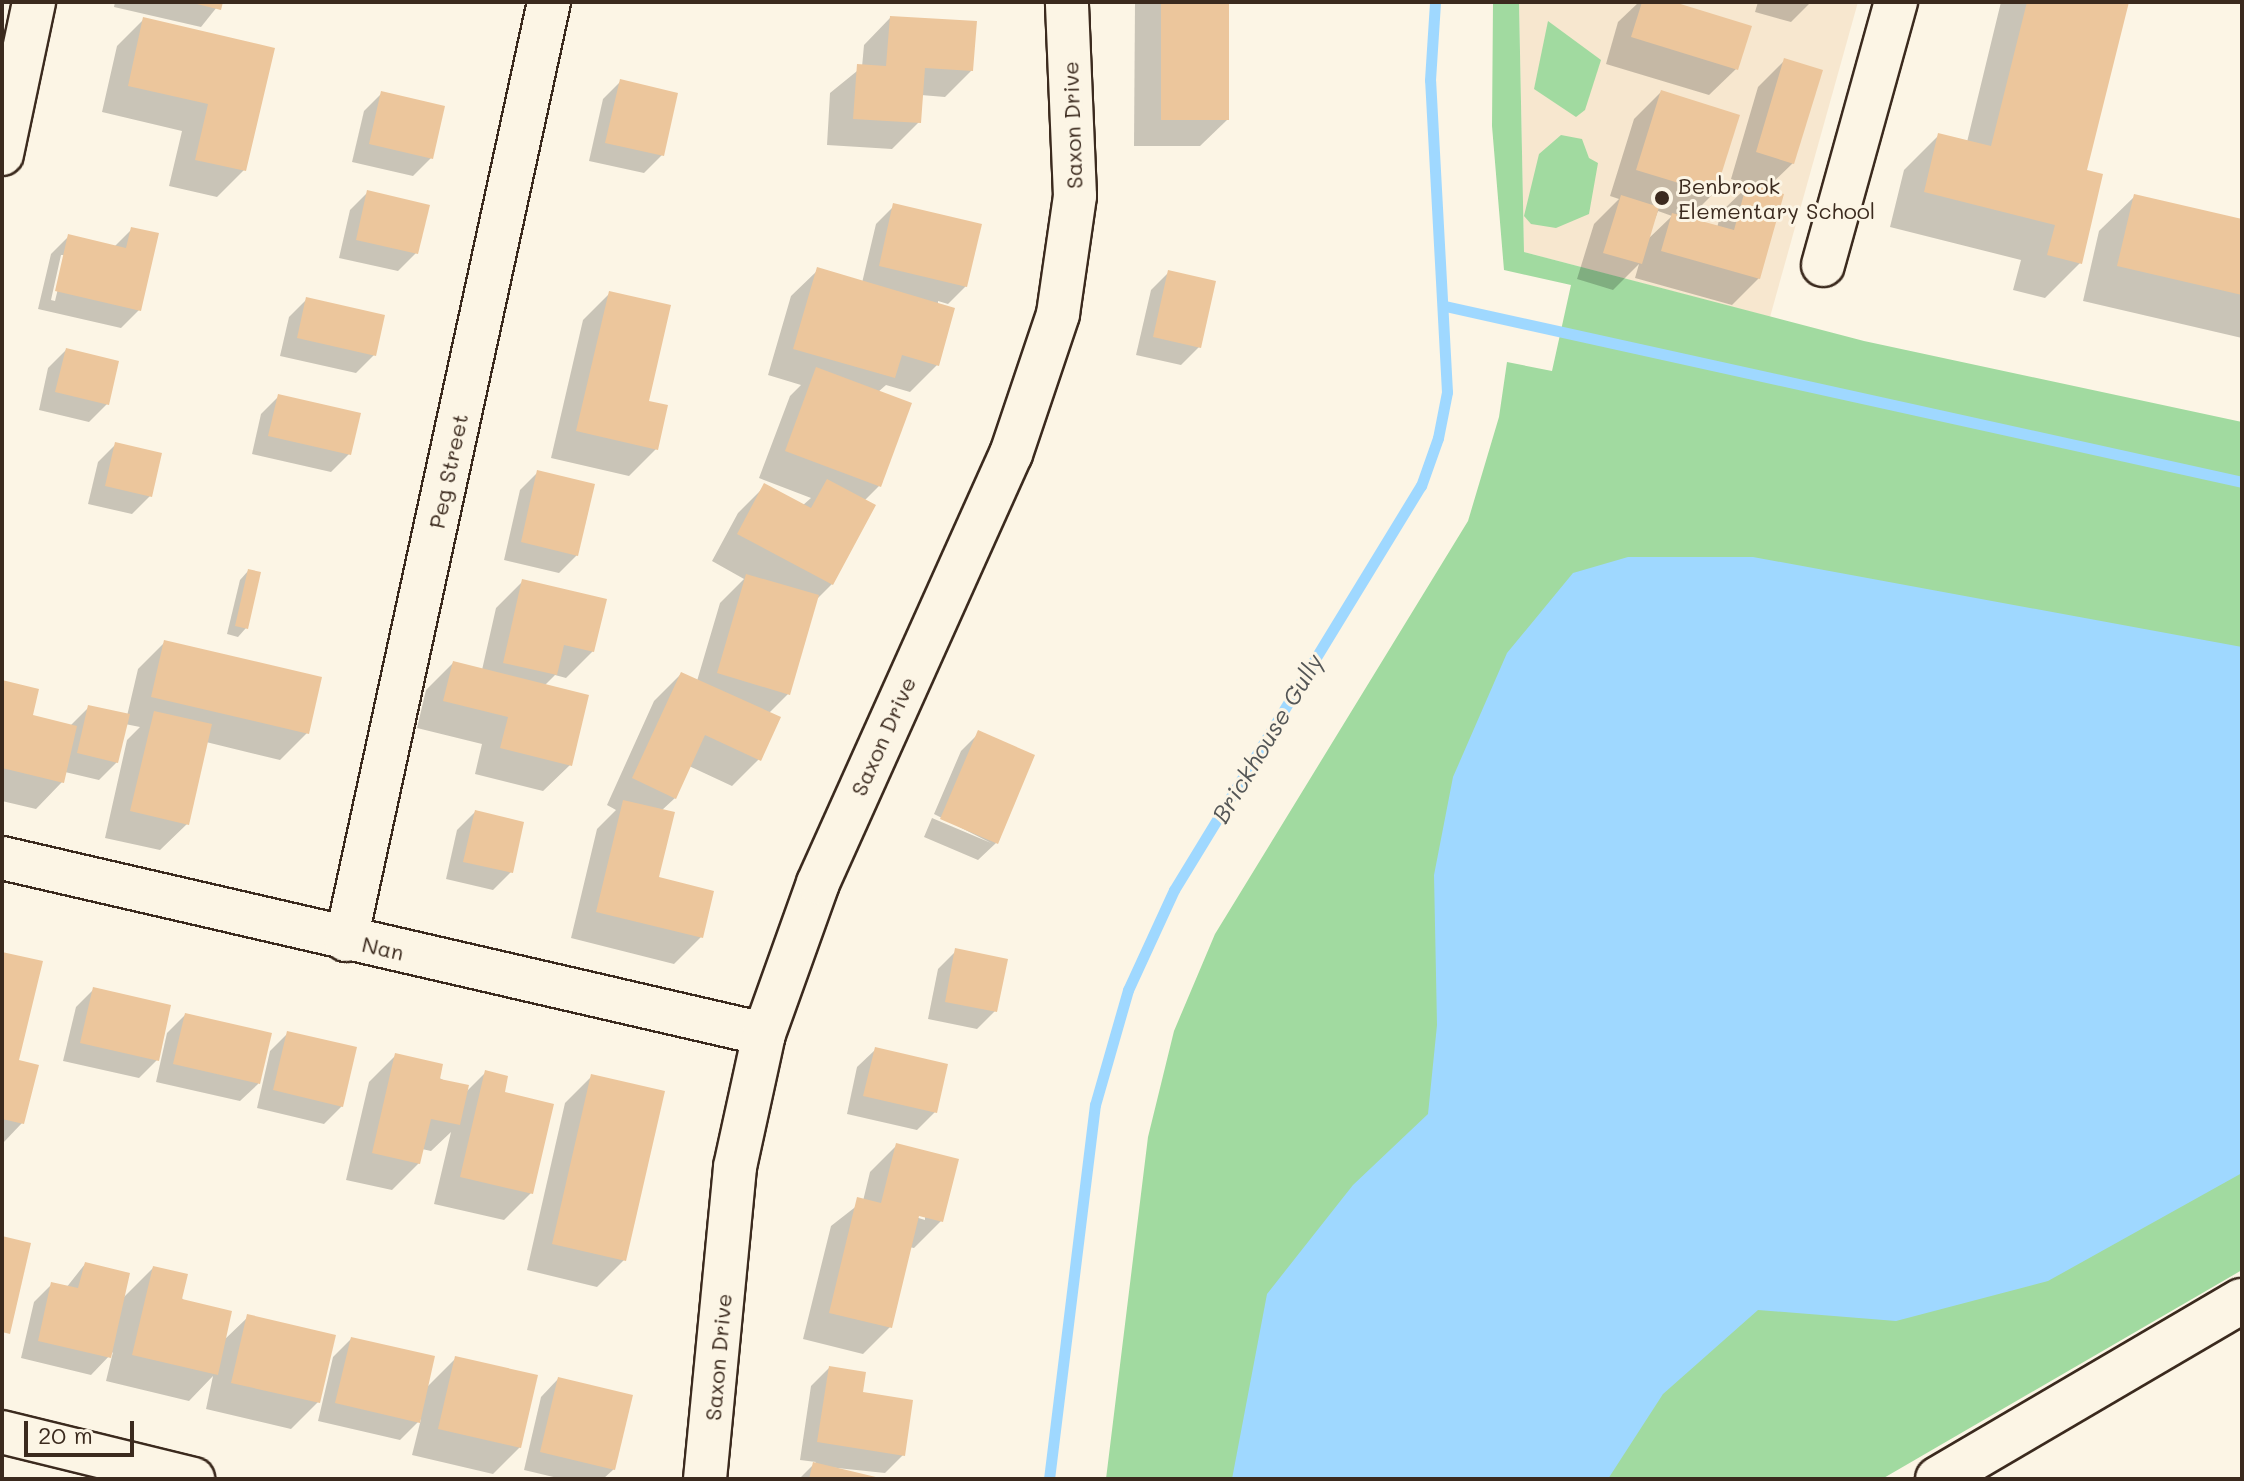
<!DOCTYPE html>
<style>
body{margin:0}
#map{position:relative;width:2244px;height:1481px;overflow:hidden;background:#fcf5e5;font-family:Mali,sans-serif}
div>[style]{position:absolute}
.built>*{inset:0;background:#f7e7cf}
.green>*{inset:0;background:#a1daa0}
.water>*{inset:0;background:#9fd8ff}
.shadow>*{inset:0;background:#0003}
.stream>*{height:11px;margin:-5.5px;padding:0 5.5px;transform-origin:5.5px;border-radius:5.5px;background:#9fd8ff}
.building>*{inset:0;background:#ecc69c}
.roads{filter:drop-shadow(2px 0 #3b2a1e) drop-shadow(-2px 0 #3b2a1e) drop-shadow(0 2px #3b2a1e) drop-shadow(0 -2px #3b2a1e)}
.minor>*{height:42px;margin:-21px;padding:0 21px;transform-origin:21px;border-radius:21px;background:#fcf5e5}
.secondary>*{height:44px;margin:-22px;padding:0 22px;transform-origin:22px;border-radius:22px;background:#fcf5e5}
.dots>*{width:22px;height:22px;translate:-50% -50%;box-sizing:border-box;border:4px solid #fcf5e5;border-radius:50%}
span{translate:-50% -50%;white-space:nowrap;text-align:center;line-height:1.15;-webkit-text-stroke:6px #fcf5e5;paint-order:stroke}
.street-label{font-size:22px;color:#3b2a1e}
.poi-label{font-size:22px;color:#3b2a1e}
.left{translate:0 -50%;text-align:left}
.water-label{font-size:24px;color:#545656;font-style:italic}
.frame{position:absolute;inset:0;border:4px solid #3b2a1e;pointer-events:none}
.scale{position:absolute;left:24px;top:1421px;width:110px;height:36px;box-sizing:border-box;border:4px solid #3b2a1e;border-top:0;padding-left:10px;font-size:24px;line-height:28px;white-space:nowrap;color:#3b2a1e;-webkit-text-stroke:6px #fcf5e5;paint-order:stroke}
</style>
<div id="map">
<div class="built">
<i style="clip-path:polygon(1519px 2px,1858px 2px,1770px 317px,1524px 252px)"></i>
</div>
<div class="green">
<i style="clip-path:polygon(1493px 2px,1519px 2px,1524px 252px,1864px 341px,2242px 422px,2242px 1270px,1882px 1479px,1106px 1479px,1148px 1137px,1174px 1031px,1215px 934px,1468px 521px,1499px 417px,1507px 362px,1552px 371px,1571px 285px,1504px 270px,1492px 126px)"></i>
<i style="clip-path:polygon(1548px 21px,1601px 60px,1585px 110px,1576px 117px,1534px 89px)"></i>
<i style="clip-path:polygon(1561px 135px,1582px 139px,1589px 158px,1598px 163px,1589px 214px,1556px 228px,1531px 224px,1524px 216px,1539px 154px)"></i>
</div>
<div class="water">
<i style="clip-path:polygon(1628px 557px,1753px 557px,2242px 647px,2242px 1173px,2048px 1281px,1896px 1321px,1758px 1310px,1663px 1394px,1608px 1479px,1232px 1479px,1267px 1294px,1353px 1185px,1428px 1114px,1437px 1025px,1434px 875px,1453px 777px,1507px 653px,1573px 573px)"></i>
</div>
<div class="shadow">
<i style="clip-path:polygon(115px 2px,221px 2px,201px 27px,114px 7px)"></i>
<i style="clip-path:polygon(1135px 2px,1227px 2px,1227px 120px,1200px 146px,1134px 146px)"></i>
<i style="clip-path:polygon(1639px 2px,1667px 2px,1736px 69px,1709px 95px,1606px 64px,1618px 22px)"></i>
<i style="clip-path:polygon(1758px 2px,1811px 2px,1791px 22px,1755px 12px)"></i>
<i style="clip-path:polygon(2001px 2px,2127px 2px,2084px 172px,2080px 263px,2045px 298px,2013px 290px,2021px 260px,1890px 227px,1904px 170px,1939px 135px,1967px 142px)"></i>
<i style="clip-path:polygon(890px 18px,972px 70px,945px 97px,921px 95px,919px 122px,892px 149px,827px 145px,830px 93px,862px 67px,864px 45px)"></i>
<i style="clip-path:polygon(144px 19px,272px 49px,244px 170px,217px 197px,169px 186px,182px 131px,102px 112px,117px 46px)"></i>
<i style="clip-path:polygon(evenodd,1785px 60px,1793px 163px,1765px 190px,1759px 278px,1732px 305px,1635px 278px,1639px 264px,1613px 290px,1577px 279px,1594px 224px,1619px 199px,1610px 196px,1634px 119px,1661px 92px,1714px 193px,1688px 219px,1717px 228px,1721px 212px,1749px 185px,1731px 179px,1758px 87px,1785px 60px,1658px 211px,1672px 216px,1647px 240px,1658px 211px)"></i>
<i style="clip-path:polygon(621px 81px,662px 155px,644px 173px,589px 161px,603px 99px)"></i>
<i style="clip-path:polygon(382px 93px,431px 158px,413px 176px,352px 162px,364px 111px)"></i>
<i style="clip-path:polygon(368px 192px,416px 253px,398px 271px,339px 258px,350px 210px)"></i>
<i style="clip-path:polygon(2135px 196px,2242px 221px,2242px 338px,2083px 301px,2099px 231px)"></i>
<i style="clip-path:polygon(894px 206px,966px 286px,948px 304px,938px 301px,937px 365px,910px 392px,886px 385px,878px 392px,879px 486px,864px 501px,832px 584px,816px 600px,788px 694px,768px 714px,759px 759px,732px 786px,689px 766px,675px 798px,661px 811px,657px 879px,701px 937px,674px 964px,571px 938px,597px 829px,616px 810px,607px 805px,654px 701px,681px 674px,697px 681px,720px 603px,744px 579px,712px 561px,738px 513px,765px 486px,802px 506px,811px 498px,759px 478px,790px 396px,801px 385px,768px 375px,791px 296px,818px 270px,862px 283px,876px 224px)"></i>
<i style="clip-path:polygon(evenodd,132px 229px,139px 310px,121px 328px,38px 309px,51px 254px,69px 236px,114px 247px,132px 229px,61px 255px,66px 255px,55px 301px,51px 300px,61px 255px)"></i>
<i style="clip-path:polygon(1169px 272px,1199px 347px,1181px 365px,1136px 355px,1151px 290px)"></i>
<i style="clip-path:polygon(610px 293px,656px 449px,629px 476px,551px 458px,583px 320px)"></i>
<i style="clip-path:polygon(307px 299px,374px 355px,356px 373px,280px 356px,289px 317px)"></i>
<i style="clip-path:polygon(66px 350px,107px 404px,89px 422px,39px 410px,48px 368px)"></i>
<i style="clip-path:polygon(279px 396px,349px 454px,331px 472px,252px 454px,261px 414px)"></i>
<i style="clip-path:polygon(116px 444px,150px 496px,132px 514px,88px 504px,98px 462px)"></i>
<i style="clip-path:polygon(538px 472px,577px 555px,559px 573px,504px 560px,520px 490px)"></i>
<i style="clip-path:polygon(248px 571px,246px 628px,238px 637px,227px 634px,240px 580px)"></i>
<i style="clip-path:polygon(523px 581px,593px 651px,566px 678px,555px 675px,544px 686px,570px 765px,543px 791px,475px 774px,482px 744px,417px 728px,426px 690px,453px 663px,482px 670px,496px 608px)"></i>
<i style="clip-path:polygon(165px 642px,307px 733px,280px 760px,206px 742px,187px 824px,160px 850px,105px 838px,127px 740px,140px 727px,125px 724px,117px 762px,99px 780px,65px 772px,62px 782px,36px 809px,2px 801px,2px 682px,30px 717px,70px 726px,89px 707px,127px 716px,138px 669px)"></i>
<i style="clip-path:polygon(979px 733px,996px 843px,978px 860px,924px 837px,932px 818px,991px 843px,934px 814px,961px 751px)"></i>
<i style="clip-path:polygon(475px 812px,511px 872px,493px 890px,446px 879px,457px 830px)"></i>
<i style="clip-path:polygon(956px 951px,995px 1011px,977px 1029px,928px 1019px,938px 969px)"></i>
<i style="clip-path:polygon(2px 954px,22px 1123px,2px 1144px)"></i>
<i style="clip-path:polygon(94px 989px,157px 1060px,139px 1078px,63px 1061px,76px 1007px)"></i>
<i style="clip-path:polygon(185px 1015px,269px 1034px,258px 1084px,240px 1101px,156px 1082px,167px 1033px)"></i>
<i style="clip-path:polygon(288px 1033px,342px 1106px,324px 1124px,257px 1108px,270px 1051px)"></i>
<i style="clip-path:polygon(875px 1050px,935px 1112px,917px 1130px,847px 1114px,857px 1067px)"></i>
<i style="clip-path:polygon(396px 1055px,466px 1092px,485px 1073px,502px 1094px,531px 1193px,504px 1220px,434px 1204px,451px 1132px,431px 1151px,422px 1149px,419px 1163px,392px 1190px,346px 1180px,369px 1082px)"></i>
<i style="clip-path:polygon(592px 1076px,624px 1260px,597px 1287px,527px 1270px,565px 1103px)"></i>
<i style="clip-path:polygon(evenodd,897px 1145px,941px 1221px,914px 1248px,909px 1247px,890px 1327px,863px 1354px,803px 1339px,831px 1226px,863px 1201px,870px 1172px,897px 1145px,909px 1215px,925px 1216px,925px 1220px,909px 1215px)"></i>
<i style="clip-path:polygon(85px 1264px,122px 1299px,153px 1268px,223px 1341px,248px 1317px,318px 1402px,291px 1429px,206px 1409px,213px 1376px,189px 1401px,106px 1381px,113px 1352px,91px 1375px,21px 1358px,34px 1302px,52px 1284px,66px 1288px)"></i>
<i style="clip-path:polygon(351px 1339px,425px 1389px,456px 1358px,520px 1447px,493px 1474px,412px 1455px,421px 1419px,400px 1440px,318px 1421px,333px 1357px)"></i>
<i style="clip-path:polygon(829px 1368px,860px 1394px,903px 1455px,885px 1473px,818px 1466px,876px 1479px,799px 1479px,816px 1462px,800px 1460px,811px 1386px)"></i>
<i style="clip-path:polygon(558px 1379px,614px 1469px,603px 1479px,562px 1479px,524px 1470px,541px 1397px)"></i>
</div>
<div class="stream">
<i style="left:1445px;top:306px;width:816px;rotate:12.45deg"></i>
<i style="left:1049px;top:1479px;width:377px;rotate:-83deg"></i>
<i style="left:1095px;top:1105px;width:120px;rotate:-74deg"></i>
<i style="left:1128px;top:990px;width:110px;rotate:-65.3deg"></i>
<i style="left:1174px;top:890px;width:474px;rotate:-58.6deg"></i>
<i style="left:1421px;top:486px;width:51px;rotate:-70.5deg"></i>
<i style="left:1438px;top:438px;width:47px;rotate:-78.9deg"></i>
<i style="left:1447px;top:392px;width:312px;rotate:-93.1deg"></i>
<i style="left:1430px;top:80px;width:78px;rotate:-86.3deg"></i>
</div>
<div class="building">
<i style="clip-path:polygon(189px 2px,223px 2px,221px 10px)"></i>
<i style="clip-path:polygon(1161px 2px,1229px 2px,1229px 120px,1161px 120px)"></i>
<i style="clip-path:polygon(1642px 2px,1674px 2px,1752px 26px,1738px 70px,1631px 37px)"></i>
<i style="clip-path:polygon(2027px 2px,2129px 2px,2087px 170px,2103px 174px,2082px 264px,2047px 255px,2055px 225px,1924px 192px,1938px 133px,1991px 146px)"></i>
<i style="clip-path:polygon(890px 16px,977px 21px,973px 71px,925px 68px,921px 123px,853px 119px,857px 64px,886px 66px)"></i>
<i style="clip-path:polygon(143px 17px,275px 48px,246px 171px,195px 160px,208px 104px,128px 86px)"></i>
<i style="clip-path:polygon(1784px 58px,1823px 70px,1794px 164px,1756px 152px)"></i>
<i style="clip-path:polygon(620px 79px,678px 93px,664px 156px,605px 143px)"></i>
<i style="clip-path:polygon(1661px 90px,1740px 115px,1715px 194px,1636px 170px)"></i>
<i style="clip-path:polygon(381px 91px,445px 106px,433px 159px,369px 144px)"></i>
<i style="clip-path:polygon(1747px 183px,1784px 194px,1760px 279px,1661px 251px,1672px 213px,1734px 230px)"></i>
<i style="clip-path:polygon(367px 190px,430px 205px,418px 254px,356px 240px)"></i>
<i style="clip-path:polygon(2134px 194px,2242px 219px,2242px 295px,2117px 266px)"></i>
<i style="clip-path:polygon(1621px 195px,1659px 207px,1642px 264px,1603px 253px)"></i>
<i style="clip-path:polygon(893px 203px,982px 224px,967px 287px,879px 266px)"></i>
<i style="clip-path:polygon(131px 227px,159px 233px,141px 311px,55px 291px,68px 234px,126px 248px)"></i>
<i style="clip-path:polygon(817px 267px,955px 308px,939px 366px,902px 355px,895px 378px,793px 349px)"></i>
<i style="clip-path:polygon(1168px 270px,1216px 281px,1201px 348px,1153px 337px)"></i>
<i style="clip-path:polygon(609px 291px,671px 305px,649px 401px,668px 405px,658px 450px,576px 431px)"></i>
<i style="clip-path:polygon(306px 297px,385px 315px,376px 356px,297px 338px)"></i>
<i style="clip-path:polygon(66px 348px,119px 361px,109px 405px,55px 392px)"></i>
<i style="clip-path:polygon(816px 367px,912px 403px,881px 487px,785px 451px)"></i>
<i style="clip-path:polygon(278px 394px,361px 413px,351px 455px,268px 436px)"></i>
<i style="clip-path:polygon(115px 442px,162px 453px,152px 497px,105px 486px)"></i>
<i style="clip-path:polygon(537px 470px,595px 484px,578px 556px,521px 542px)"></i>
<i style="clip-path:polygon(827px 479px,876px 505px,833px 585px,737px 534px,764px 483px,811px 508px)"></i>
<i style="clip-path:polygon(248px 569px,261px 572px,248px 629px,235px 626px)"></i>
<i style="clip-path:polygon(746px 574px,819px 595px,790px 695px,717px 673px)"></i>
<i style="clip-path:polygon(522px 579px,607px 599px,594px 652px,564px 645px,557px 675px,503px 663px)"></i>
<i style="clip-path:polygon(164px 640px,322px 677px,309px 734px,151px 697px)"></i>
<i style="clip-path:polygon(453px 661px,589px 695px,572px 766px,500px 748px,508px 717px,443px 701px)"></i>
<i style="clip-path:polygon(681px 672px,781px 717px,761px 761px,705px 735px,676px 799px,632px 778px)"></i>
<i style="clip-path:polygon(2px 680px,39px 689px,33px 715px,77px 726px,64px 783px,2px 768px)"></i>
<i style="clip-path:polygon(88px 705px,130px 714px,118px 763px,77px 753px)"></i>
<i style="clip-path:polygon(154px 711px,212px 724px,189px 825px,130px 811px)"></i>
<i style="clip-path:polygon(978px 730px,1035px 755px,998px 844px,940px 819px)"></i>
<i style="clip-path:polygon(623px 800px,675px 812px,659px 877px,714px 891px,703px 938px,596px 912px)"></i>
<i style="clip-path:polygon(475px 810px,524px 822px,513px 873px,463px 862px)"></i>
<i style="clip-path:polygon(955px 948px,1008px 959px,997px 1012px,945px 1002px)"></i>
<i style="clip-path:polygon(2px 952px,43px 961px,19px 1060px,39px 1065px,24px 1124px,2px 1119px)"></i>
<i style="clip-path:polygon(93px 987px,171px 1005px,159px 1061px,80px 1043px)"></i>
<i style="clip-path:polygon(185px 1013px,272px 1033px,260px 1084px,173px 1064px)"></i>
<i style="clip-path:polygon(287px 1031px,357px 1047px,343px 1107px,273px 1090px)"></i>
<i style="clip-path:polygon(875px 1047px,948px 1064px,937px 1113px,863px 1096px)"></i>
<i style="clip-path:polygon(395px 1053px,443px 1064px,440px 1079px,469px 1085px,460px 1125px,431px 1119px,420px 1164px,372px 1153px)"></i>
<i style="clip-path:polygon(485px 1070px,508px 1076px,505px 1092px,554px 1104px,533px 1194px,460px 1177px)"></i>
<i style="clip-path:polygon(591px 1074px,665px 1091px,626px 1261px,552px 1244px)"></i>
<i style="clip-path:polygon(896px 1143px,959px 1159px,943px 1222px,919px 1216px,892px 1328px,829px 1313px,857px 1197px,881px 1203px)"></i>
<i style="clip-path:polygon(2px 1236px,31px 1243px,10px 1334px,2px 1332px)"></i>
<i style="clip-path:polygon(85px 1262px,130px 1273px,111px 1358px,38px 1341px,51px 1282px,78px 1288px)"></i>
<i style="clip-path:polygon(153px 1266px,188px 1274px,182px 1299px,232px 1311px,218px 1375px,132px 1355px)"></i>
<i style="clip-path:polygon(247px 1314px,336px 1335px,320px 1403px,231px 1383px)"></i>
<i style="clip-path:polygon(351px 1337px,435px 1356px,420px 1423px,335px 1403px)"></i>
<i style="clip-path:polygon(455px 1356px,538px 1375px,521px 1448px,438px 1429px)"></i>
<i style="clip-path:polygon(829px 1366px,866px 1372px,863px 1392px,913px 1400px,905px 1456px,817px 1442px)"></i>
<i style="clip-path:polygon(558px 1377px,633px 1395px,615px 1470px,540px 1452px)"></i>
<i style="clip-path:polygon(813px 1462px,880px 1478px,879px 1479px,809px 1479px)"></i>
</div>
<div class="roads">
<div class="minor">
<i style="left:2px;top:154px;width:155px;rotate:-78.1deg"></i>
<i style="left:1823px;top:265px;width:273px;rotate:-74.5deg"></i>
<i style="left:2px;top:858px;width:782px;rotate:13.01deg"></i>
<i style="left:346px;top:940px;width:960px;rotate:-77.79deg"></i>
<i style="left:2px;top:1432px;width:197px;rotate:13.8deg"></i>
<i style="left:705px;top:1479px;width:313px;rotate:-84.5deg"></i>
<i style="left:735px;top:1167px;width:136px;rotate:-77.7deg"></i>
<i style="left:764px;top:1034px;width:160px;rotate:-70.3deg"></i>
<i style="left:818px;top:883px;width:470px;rotate:-65.8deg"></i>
<i style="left:1011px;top:454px;width:148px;rotate:-71.4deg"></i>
<i style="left:1058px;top:314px;width:119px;rotate:-81.8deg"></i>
<i style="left:1075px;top:196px;width:194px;rotate:-92.4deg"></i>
</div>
<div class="secondary">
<i style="left:1938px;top:1479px;width:352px;rotate:-30.4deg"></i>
</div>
</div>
<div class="dots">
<i style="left:1662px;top:198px;background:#3b2a1e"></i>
</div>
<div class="street-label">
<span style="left:1072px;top:125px;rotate:-92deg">Saxon Drive</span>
<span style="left:448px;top:471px;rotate:-78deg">Peg Street</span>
<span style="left:883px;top:736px;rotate:-66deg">Saxon Drive</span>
<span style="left:383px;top:948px;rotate:13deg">Nan</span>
<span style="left:718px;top:1357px;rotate:-85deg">Saxon Drive</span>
</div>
<div class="poi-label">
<span class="left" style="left:1678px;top:198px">Benbrook<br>Elementary School</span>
</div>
<div class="water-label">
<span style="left:1267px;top:738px;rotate:-59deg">Brickhouse Gully</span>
</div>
<div class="frame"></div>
<div class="scale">20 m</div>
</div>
